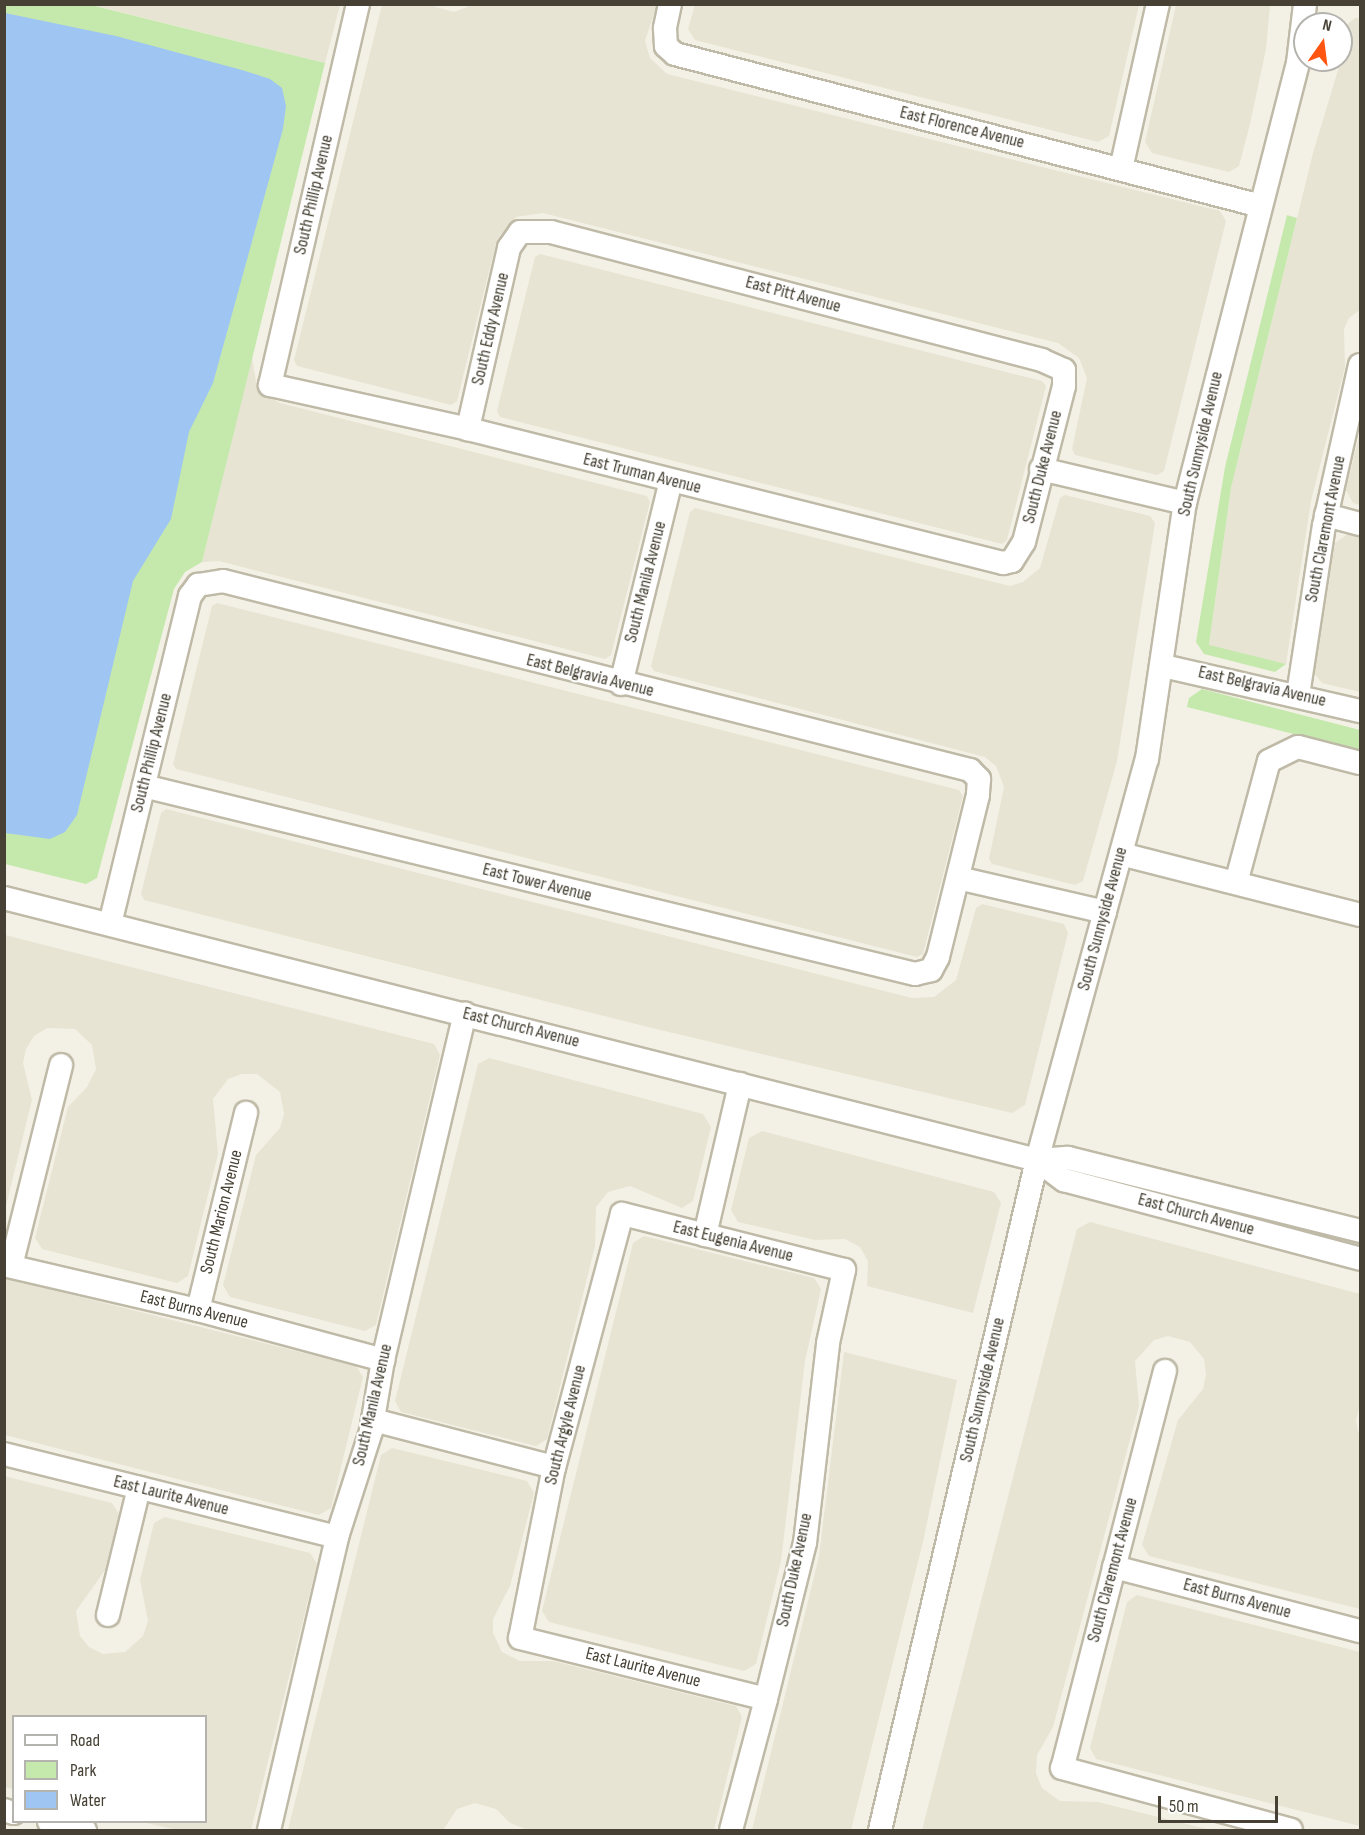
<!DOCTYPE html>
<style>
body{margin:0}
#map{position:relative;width:1365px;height:1835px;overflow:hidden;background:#f3f1e5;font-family:"Sofia Sans Condensed",sans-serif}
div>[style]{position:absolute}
.residential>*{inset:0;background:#e7e4d3}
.green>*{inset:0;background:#c5e9ac}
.water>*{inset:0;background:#9fc5f2}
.roads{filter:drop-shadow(2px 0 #bfbaa7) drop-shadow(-2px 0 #bfbaa7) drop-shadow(0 2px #bfbaa7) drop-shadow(0 -2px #bfbaa7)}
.minor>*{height:22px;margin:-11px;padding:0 11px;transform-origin:11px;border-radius:11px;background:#fff}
span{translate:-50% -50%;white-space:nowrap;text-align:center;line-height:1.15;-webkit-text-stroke:4.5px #fff;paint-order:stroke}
.street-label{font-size:18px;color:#464134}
.frame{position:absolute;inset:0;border:6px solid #464134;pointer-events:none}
.legend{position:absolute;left:12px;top:1715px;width:195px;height:108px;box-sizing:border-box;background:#fff;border:2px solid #b5b3ae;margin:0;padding:8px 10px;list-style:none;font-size:18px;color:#464134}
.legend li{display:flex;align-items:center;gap:12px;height:30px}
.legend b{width:30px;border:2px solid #b5b3ae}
.north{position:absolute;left:1293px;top:12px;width:60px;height:60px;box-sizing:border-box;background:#fff;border:2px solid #b5b3ae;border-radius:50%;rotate:14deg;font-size:16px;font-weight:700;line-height:24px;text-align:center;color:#464134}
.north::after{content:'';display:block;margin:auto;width:21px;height:27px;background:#ff5510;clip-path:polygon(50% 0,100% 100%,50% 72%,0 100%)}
.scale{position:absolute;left:1158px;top:1796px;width:120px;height:27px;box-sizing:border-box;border:3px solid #464134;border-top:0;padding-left:8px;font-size:18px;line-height:21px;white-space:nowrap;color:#464134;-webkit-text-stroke:4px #fff;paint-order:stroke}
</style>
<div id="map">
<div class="residential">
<i style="clip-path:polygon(475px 4px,657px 5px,645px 41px,650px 58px,667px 74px,1220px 211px,1226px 221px,1164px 471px,1157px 475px,1075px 455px,1072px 449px,1087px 378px,1079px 358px,1058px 343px,543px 213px,516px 217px,497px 239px,457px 401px,451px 405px,297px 366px,294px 360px,382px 5px,429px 5px,454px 12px)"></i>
<i style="clip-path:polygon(92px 5px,340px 4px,340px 5px,325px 63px)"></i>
<i style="clip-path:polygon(695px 5px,695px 4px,1139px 5px,1109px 136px,1098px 142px,695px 40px,688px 29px)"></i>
<i style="clip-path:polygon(1176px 5px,1270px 5px,1266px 49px,1250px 124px,1239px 166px,1229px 172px,1152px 153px,1145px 142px)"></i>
<i style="clip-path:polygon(1355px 18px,1360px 18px,1360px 310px,1349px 318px,1344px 329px,1345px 367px,1311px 501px,1286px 664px,1209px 646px,1231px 488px,1313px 153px,1341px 60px,1345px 26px)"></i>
<i style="clip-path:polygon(540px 254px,1042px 381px,1046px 386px,1007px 540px,1002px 544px,500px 417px,497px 411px,535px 257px)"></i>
<i style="clip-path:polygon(252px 357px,256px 382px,267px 396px,280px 403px,647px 496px,650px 502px,611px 655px,605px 659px,219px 561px,202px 562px)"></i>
<i style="clip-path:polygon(1360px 432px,1360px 505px,1353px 503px,1346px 490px)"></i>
<i style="clip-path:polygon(1065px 495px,1150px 516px,1155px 523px,1117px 761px,1083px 881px,1075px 885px,992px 864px,989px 859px,1004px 787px,996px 766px,985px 757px,654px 671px,651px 666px,690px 512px,695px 508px,1010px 586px,1023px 582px,1040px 568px,1060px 498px)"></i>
<i style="clip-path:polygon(1349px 533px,1360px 536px,1360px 692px,1322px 683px,1314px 673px,1335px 543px)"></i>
<i style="clip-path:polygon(217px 603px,959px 790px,963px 796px,923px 954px,917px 957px,176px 769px,173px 764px,212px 606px)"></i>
<i style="clip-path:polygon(166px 809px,912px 998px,934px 997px,956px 980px,976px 908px,982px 904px,1064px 924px,1068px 933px,1025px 1105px,1012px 1113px,652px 1028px,144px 900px,141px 894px,161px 813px)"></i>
<i style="clip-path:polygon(5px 935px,434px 1044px,440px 1055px,376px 1325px,365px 1331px,230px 1297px,223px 1285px,256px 1155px,280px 1128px,284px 1114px,280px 1092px,257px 1074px,242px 1074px,228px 1079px,213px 1099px,218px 1154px,188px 1276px,177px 1283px,42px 1249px,35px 1238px,68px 1107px,87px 1087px,96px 1069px,92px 1045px,75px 1029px,47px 1028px,34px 1036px,26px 1049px,23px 1063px,32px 1100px,5px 1210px)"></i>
<i style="clip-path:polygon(489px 1058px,703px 1114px,711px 1127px,693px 1201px,682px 1208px,630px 1186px,608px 1192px,596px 1207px,595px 1246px,547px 1439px,536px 1446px,401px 1412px,395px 1401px,478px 1064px)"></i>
<i style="clip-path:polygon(762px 1131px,994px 1192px,1001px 1203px,973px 1313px,867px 1286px,868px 1261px,860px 1247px,845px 1239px,815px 1240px,738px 1222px,731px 1210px,749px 1138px)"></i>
<i style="clip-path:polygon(1090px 1222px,1360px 1294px,1360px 1404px,1356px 1421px,1360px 1439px,1360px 1609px,1149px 1556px,1142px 1545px,1178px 1420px,1203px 1389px,1206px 1374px,1204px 1359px,1190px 1342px,1168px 1336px,1154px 1340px,1135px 1361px,1139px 1406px,1053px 1727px,1037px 1755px,1036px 1773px,1042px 1788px,1060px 1801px,1098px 1802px,1211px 1830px,922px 1830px,1077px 1229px)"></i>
<i style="clip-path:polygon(644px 1236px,814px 1278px,821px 1289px,805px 1361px,781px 1561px,756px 1664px,744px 1671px,549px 1622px,542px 1611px,633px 1243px)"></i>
<i style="clip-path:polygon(5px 1278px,356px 1366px,363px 1377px,331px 1508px,319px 1515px,5px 1435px)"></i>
<i style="clip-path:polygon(844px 1352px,957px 1380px,923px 1542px,851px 1830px,752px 1830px,819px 1556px)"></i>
<i style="clip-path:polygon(392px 1448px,527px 1481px,534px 1493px,510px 1586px,493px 1619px,493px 1633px,502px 1652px,520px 1661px,553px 1661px,736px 1706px,742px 1717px,714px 1830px,528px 1830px,510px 1823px,496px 1809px,475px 1803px,457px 1809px,443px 1830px,288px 1830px,381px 1455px)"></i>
<i style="clip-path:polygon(4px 1476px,112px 1503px,119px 1514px,105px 1570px,76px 1611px,80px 1636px,89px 1647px,103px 1654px,125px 1652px,143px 1636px,148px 1621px,140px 1580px,154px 1523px,165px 1517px,310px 1553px,317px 1564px,251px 1830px,177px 1830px,142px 1822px,206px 1822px,206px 1716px,14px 1716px,13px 1789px,5px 1787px)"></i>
<i style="clip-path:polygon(1137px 1595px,1360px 1652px,1360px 1826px,1096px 1759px,1090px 1748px,1127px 1602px)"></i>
</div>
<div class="green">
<i style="clip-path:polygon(4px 5px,91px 5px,325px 63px,202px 562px,185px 572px,174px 589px,97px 878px,86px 884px,5px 864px)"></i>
<i style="clip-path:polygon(1287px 215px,1297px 218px,1231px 488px,1209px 645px,1286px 664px,1275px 672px,1204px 654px,1196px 642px,1225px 467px)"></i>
<i style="clip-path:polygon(1202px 689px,1360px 730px,1360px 751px,1187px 707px,1189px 698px)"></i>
</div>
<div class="water">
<i style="clip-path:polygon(5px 13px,116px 36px,242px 70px,270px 79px,282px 88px,286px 106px,283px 129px,213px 383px,189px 432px,171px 519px,133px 581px,77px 815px,65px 832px,50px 839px,5px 833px)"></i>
</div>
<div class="roads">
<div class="minor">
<i style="left:358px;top:4px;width:391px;rotate:103deg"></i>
<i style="left:270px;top:385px;width:203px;rotate:12.5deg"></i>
<i style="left:468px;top:429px;width:552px;rotate:14.06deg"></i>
<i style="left:1003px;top:563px;width:9px;rotate:-13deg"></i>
<i style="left:1012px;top:561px;width:22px;rotate:-58deg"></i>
<i style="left:1024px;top:542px;width:161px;rotate:-75.6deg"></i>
<i style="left:1064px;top:386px;width:16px;rotate:-90deg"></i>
<i style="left:1064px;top:370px;width:24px;rotate:-156deg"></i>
<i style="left:1042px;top:360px;width:507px;rotate:-165.39deg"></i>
<i style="left:551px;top:232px;width:31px;rotate:180deg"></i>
<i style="left:520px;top:232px;width:19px;rotate:125deg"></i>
<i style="left:509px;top:248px;width:186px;rotate:102.8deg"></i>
<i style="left:670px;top:4px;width:25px;rotate:102deg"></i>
<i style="left:665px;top:28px;width:18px;rotate:87deg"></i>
<i style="left:666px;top:46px;width:12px;rotate:42deg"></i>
<i style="left:675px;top:54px;width:605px;rotate:14.54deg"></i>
<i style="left:1121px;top:169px;width:169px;rotate:-77.4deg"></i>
<i style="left:1041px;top:469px;width:148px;rotate:13.3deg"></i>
<i style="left:1326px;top:515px;width:35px;rotate:15deg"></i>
<i style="left:1163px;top:666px;width:202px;rotate:12.9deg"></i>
<i style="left:621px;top:684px;width:209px;rotate:-76.2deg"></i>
<i style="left:1298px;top:695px;width:171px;rotate:-81.3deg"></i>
<i style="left:1324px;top:526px;width:165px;rotate:-77.4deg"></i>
<i style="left:1121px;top:854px;width:247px;rotate:14.3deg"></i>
<i style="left:958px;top:878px;width:151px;rotate:13deg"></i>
<i style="left:1236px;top:883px;width:126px;rotate:-74.9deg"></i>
<i style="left:1269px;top:761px;width:32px;rotate:-26deg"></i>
<i style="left:1298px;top:747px;width:64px;rotate:14.5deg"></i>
<i style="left:4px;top:898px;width:1066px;rotate:14.23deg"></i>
<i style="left:1037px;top:1160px;width:31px;rotate:-4deg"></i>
<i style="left:1068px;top:1158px;width:301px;rotate:14deg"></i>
<i style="left:110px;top:924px;width:338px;rotate:-76.3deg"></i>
<i style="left:190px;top:596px;width:14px;rotate:-54deg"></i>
<i style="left:198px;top:585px;width:25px;rotate:-9deg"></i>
<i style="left:223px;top:581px;width:771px;rotate:14.2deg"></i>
<i style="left:970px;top:770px;width:13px;rotate:45deg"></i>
<i style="left:979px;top:779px;width:16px;rotate:94deg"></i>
<i style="left:978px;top:795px;width:167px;rotate:103.9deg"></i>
<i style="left:938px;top:957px;width:15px;rotate:118deg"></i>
<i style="left:931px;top:970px;width:16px;rotate:166deg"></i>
<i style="left:915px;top:974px;width:794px;rotate:-166.3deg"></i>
<i style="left:1037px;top:1160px;width:34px;rotate:37deg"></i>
<i style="left:1064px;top:1180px;width:306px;rotate:14.9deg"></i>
<i style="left:705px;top:1235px;width:155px;rotate:-76.9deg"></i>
<i style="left:4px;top:1265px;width:199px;rotate:13.1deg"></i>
<i style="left:198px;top:1310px;width:192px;rotate:15.1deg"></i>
<i style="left:11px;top:1266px;width:207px;rotate:-76deg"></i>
<i style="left:198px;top:1310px;width:203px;rotate:-76.3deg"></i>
<i style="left:1165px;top:1371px;width:410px;rotate:104.5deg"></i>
<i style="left:1062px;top:1768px;width:237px;rotate:15.1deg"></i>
<i style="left:373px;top:1420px;width:187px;rotate:14.6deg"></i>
<i style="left:4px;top:1454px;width:343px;rotate:14deg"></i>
<i style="left:1114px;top:1567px;width:254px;rotate:14.6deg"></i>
<i style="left:108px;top:1615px;width:131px;rotate:-76.3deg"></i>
<i style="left:4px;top:1810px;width:10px;rotate:17deg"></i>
<i style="left:49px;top:1822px;width:37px;rotate:13deg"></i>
<i style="left:269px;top:1830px;width:301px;rotate:-76.9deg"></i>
<i style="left:337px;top:1537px;width:111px;rotate:-72.2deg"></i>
<i style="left:371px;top:1431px;width:72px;rotate:-80.4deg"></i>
<i style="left:383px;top:1360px;width:356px;rotate:-76.7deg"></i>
<i style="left:731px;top:1830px;width:136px;rotate:-75deg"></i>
<i style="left:766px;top:1699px;width:161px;rotate:-76deg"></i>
<i style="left:805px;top:1543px;width:201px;rotate:-83.4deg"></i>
<i style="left:828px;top:1343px;width:75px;rotate:-77.6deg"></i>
<i style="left:844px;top:1270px;width:229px;rotate:-165.8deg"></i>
<i style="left:622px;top:1214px;width:262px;rotate:105deg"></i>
<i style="left:554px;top:1467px;width:174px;rotate:101.2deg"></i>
<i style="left:520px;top:1638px;width:253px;rotate:13.9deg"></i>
<i style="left:880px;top:1830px;width:688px;rotate:-76.81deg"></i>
<i style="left:1037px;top:1160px;width:416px;rotate:-74.7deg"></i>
<i style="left:1147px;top:759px;width:259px;rotate:-81.6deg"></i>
<i style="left:1185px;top:503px;width:454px;rotate:-75.6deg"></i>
<i style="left:1298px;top:63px;width:59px;rotate:-83.2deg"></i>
</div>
</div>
<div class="street-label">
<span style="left:962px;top:128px;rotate:14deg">East Florence Avenue</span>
<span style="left:314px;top:195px;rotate:-77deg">South Phillip Avenue</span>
<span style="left:793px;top:295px;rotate:15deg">East Pitt Avenue</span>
<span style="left:491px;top:329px;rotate:-77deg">South Eddy Avenue</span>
<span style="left:1201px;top:444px;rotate:-77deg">South Sunnyside Avenue</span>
<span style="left:1043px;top:467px;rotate:-76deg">South Duke Avenue</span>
<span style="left:642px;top:474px;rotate:14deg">East Truman Avenue</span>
<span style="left:1326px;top:529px;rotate:-79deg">South Claremont Avenue</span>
<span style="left:646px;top:582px;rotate:-76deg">South Manila Avenue</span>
<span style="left:590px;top:676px;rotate:14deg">East Belgravia Avenue</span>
<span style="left:1262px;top:687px;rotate:13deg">East Belgravia Avenue</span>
<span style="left:152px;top:753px;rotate:-76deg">South Phillip Avenue</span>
<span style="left:537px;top:883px;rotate:14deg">East Tower Avenue</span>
<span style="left:1103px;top:919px;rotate:-75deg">South Sunnyside Avenue</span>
<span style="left:521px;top:1028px;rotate:14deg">East Church Avenue</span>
<span style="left:222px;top:1212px;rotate:-76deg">South Marion Avenue</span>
<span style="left:1196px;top:1215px;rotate:15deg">East Church Avenue</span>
<span style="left:733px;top:1242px;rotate:14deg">East Eugenia Avenue</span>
<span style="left:194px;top:1310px;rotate:14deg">East Burns Avenue</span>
<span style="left:983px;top:1390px;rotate:-77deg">South Sunnyside Avenue</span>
<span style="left:373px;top:1405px;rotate:-77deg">South Manila Avenue</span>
<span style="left:566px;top:1425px;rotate:-76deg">South Argyle Avenue</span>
<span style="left:171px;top:1496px;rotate:14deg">East Laurite Avenue</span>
<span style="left:795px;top:1570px;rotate:-78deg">South Duke Avenue</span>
<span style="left:1113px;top:1570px;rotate:-75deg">South Claremont Avenue</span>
<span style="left:1237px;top:1599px;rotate:15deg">East Burns Avenue</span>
<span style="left:643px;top:1668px;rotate:14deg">East Laurite Avenue</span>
</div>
<div class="frame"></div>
<ul class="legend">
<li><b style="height:8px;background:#fff"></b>Road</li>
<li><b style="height:16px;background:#c5e9ac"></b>Park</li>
<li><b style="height:16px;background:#9fc5f2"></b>Water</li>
</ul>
<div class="north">N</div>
<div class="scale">50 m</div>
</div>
